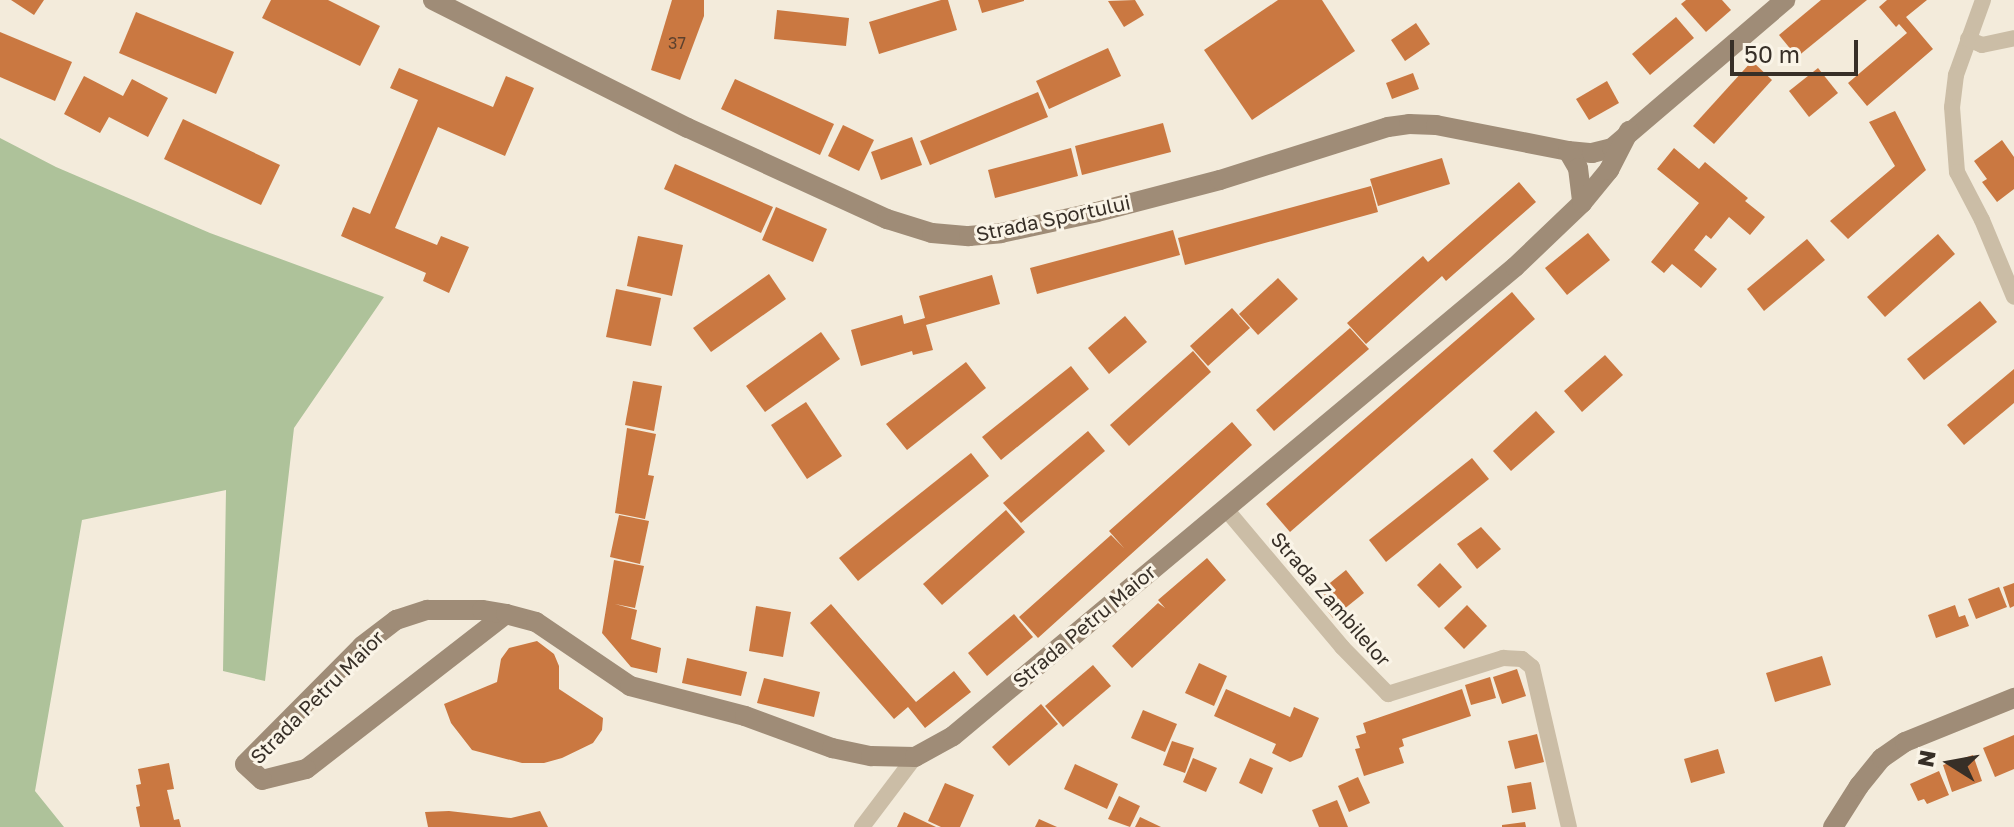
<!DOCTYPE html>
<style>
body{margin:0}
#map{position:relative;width:2014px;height:827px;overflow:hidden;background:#f3ebdb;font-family:"Golos Text",sans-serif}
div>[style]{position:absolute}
.green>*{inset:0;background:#aec29a}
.building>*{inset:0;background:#ca7841}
.street>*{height:16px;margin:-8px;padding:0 8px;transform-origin:8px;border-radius:8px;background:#cbbda6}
.secondary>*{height:20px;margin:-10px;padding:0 10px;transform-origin:10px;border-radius:10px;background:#9f8c77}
span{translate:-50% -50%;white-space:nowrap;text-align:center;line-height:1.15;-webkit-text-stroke:6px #faf4e7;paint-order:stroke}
.number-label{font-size:16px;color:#5c412e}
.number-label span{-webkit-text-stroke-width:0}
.street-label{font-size:20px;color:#372f27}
.north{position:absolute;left:1910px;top:723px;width:80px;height:80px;-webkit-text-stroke:6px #faf4e7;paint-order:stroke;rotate:281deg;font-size:22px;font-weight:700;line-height:32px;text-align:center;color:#372f27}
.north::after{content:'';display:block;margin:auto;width:28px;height:36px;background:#372f27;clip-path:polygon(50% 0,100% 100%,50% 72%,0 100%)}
.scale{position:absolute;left:1730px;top:40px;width:128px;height:36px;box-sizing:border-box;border:4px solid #372f27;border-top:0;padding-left:10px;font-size:24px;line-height:28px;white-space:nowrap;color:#372f27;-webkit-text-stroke:6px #faf4e7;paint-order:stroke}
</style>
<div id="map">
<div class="green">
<i style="clip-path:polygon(0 138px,56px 167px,210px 233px,384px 297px,294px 428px,265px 681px,223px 671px,226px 490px,82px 520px,35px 791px,64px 827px,0 827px)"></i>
</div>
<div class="building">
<i style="clip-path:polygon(11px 0,44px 0,34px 15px)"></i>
<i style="clip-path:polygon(271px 0,328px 0,380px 26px,360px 66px,262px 18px)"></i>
<i style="clip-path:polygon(672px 0,704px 0,704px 16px,680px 80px,651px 70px)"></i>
<i style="clip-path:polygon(941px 0,948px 0,957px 30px,879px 54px,869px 22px)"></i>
<i style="clip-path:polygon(978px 0,1024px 0,1024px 1px,982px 13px)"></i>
<i style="clip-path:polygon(1135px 0,1144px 15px,1124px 27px,1108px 1px)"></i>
<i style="clip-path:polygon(1278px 0,1322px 0,1355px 51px,1252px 120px,1204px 50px)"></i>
<i style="clip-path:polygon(1686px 0,1722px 0,1731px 10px,1706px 32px,1681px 4px)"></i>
<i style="clip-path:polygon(1821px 0,1867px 0,1797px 57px,1779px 35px)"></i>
<i style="clip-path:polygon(1887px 0,1927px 0,1906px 17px,1933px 49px,1867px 106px,1848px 83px,1907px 33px,1899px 24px,1896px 27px,1879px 7px)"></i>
<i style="clip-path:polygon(777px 10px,849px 18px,846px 46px,774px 39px)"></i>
<i style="clip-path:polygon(136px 12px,234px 52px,216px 94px,119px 53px)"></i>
<i style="clip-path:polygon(1676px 17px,1694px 38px,1650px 75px,1632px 54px)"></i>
<i style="clip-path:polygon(1416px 23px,1430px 44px,1405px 61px,1391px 40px)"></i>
<i style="clip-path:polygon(0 32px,72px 62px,55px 101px,0 77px)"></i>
<i style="clip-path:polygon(1108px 48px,1121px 76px,1049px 109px,1036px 81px)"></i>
<i style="clip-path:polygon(1752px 61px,1772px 80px,1714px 144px,1693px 126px)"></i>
<i style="clip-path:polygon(399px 68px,493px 107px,506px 76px,534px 88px,505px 156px,438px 127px,395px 228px,437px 245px,441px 236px,469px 247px,449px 293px,423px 281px,426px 273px,341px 236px,353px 207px,370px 214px,418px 100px,390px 88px)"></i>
<i style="clip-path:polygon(1818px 68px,1838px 93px,1809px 117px,1789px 91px)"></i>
<i style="clip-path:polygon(1413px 73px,1419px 89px,1392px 99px,1386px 83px)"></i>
<i style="clip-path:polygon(84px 76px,123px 96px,132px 79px,168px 98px,148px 137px,109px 117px,100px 133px,64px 114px)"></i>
<i style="clip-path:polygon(735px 79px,834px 124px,820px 155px,721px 109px)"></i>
<i style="clip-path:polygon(1607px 81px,1619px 103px,1589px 120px,1576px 99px)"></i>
<i style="clip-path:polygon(1038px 92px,1048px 117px,930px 165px,920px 141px)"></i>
<i style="clip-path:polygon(1895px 111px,1926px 170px,1848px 239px,1830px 221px,1895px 166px,1869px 122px)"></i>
<i style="clip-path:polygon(183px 119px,280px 165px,261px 205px,164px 159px)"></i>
<i style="clip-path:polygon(1163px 123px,1171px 152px,1082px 175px,1075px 146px)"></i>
<i style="clip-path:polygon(843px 125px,874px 140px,859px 171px,828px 156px)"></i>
<i style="clip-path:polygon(912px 137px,922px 165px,881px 180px,871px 152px)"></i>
<i style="clip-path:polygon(2002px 140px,2014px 157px,2014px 189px,1997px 202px,1982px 182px,1987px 179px,1974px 161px)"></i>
<i style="clip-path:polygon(1071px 148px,1078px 176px,995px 198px,988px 170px)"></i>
<i style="clip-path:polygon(1674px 148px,1699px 169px,1705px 162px,1748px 198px,1745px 201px,1765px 217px,1750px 235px,1729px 217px,1711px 239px,1706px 235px,1694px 250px,1717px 269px,1701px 288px,1672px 264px,1664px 273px,1651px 262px,1699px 203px,1657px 169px)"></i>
<i style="clip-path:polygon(1442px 158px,1450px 184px,1378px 206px,1370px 179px)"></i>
<i style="clip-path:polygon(675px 164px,773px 207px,761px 233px,664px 189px)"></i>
<i style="clip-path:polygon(1519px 182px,1536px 202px,1446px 281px,1442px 276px,1366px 344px,1347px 323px,1423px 256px,1428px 262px)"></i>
<i style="clip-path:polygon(1371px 186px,1378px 212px,1185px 265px,1178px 238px)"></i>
<i style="clip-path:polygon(776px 207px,827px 229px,813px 262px,762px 240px)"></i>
<i style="clip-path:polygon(1173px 230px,1180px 255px,1037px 294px,1030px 268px)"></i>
<i style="clip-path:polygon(1588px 233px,1610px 260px,1567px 295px,1545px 268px)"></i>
<i style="clip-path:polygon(1938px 234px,1955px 254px,1885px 317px,1867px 297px)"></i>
<i style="clip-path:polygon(638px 236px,683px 245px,672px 296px,627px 286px)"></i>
<i style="clip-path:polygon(1807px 239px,1825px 260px,1764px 311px,1747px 289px)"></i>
<i style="clip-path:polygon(769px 274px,786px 299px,711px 352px,693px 328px)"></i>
<i style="clip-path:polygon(992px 275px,1000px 304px,926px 325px,933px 350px,913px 355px,912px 351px,861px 366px,851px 330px,902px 315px,904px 324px,925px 318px,919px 296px)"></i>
<i style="clip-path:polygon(1278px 278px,1298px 299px,1258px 335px,1239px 314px)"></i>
<i style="clip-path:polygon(616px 289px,661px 298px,651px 346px,606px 337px)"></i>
<i style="clip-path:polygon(1512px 292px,1535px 319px,1290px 532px,1266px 504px)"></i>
<i style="clip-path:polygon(1980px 301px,1997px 322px,1924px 380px,1907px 359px)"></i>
<i style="clip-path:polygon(1232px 308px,1250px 328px,1208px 366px,1190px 346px)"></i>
<i style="clip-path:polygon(1125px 316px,1147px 342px,1109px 374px,1088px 348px)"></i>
<i style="clip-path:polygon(1350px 328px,1369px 349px,1274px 431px,1256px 410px)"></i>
<i style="clip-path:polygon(821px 332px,840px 359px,765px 412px,746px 386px)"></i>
<i style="clip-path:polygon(1193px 351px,1211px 372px,1129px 446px,1110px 425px)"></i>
<i style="clip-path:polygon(1605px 355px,1623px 375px,1582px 412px,1564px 391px)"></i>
<i style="clip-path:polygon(966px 362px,986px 388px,907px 450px,886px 424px)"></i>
<i style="clip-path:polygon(1071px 366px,1089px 389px,1001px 460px,982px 437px)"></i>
<i style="clip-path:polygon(2014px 369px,2014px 403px,1964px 445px,1947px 425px)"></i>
<i style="clip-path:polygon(633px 381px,662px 386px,654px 431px,625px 425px)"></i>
<i style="clip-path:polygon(806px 402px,842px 456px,807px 479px,771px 425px)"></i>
<i style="clip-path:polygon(1536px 411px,1555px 432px,1511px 471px,1493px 451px)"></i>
<i style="clip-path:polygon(1232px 422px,1252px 445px,1038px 638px,1019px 617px,1111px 535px,1124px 548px,1109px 531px)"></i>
<i style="clip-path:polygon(627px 428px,656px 434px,648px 475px,654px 476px,645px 519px,615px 513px)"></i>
<i style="clip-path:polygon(1088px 431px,1105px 451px,1021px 523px,1003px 503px)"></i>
<i style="clip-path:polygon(971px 453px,989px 476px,858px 581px,839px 558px)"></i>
<i style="clip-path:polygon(1472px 458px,1489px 479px,1386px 562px,1369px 540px)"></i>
<i style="clip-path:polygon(1006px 510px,1025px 532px,942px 605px,923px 584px)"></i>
<i style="clip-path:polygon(619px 515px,649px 521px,640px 564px,610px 557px)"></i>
<i style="clip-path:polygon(1481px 527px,1501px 549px,1477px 569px,1457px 544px)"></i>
<i style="clip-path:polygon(1207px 558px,1226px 580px,1132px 668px,1112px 646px,1158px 603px,1165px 608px,1158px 600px)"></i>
<i style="clip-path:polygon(614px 560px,644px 566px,635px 608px,615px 604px,637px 610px,631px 639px,661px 648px,657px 673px,631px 667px,602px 633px)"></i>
<i style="clip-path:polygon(1440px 563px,1462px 587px,1439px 608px,1417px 585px)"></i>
<i style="clip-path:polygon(1346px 570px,1364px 593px,1333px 618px,1315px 595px)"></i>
<i style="clip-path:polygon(2014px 583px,2014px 606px,2010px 608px,2003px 587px)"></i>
<i style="clip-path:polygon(1999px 587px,2007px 607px,1976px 619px,1968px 599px)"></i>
<i style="clip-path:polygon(831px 604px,916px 702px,954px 671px,971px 692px,925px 728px,908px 707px,894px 719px,810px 623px)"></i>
<i style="clip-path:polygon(1467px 605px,1487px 626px,1464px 649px,1444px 628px)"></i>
<i style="clip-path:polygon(1955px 605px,1959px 617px,1965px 615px,1969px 626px,1936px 638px,1928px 615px)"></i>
<i style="clip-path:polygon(756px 606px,791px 612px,783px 657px,749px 651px)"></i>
<i style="clip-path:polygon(1014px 614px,1033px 637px,987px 676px,968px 653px)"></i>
<i style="clip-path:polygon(537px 641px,554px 654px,559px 666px,559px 689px,603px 718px,602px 730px,593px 743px,562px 758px,544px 763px,522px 763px,472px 750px,451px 723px,444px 704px,497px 682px,501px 659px,509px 648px)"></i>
<i style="clip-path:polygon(1822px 656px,1831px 685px,1775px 702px,1766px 673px)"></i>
<i style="clip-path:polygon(687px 658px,747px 672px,741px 696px,682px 683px)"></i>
<i style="clip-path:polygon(1199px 663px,1227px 676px,1214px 706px,1185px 693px)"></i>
<i style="clip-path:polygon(1093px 665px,1111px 686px,1063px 727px,1045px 706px)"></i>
<i style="clip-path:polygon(1517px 669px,1526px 696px,1502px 704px,1493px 677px)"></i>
<i style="clip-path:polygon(1490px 677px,1496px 698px,1471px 705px,1465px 685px)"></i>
<i style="clip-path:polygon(764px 678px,820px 692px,814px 717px,757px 703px)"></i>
<i style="clip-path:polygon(1226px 689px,1290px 717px,1294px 707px,1319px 718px,1302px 757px,1290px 762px,1272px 753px,1276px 744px,1214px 716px)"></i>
<i style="clip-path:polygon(1462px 689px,1471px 716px,1402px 739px,1404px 746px,1399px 748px,1404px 763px,1364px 776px,1355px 749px,1360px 748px,1356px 736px,1366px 733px,1363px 723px)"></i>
<i style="clip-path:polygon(1041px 704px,1058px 724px,1009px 766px,992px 747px)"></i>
<i style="clip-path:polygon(1143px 710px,1177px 724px,1165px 752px,1131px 738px)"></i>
<i style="clip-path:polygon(1537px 734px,1544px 762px,1515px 769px,1508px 741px)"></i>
<i style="clip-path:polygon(2014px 735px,2014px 769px,1995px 777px,1983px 748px)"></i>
<i style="clip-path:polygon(1172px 741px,1194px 748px,1185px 773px,1163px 765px)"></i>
<i style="clip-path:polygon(1718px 749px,1725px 773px,1691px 783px,1684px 759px)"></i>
<i style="clip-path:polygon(1973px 755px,1982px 781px,1952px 792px,1943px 765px)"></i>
<i style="clip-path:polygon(1193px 758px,1217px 768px,1206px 792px,1183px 782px)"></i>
<i style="clip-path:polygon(1250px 758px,1273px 768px,1262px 794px,1239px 783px)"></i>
<i style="clip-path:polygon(169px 763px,174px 789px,167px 790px,174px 820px,179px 819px,181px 827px,140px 827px,136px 807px,140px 806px,136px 785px,141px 784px,138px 769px)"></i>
<i style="clip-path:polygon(1075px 764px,1118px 784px,1107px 809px,1064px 789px)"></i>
<i style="clip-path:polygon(1939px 771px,1949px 795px,1927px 804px,1924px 799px,1918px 801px,1910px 784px)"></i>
<i style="clip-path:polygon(1358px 777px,1370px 803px,1349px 812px,1338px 786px)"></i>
<i style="clip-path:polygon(1531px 782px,1536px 809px,1512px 813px,1507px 786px)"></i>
<i style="clip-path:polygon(945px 783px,974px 795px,960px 827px,941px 827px,928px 821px)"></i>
<i style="clip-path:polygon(1119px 796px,1140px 806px,1130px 827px,1108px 819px)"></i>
<i style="clip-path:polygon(1337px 800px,1348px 827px,1319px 827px,1312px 810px)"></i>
<i style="clip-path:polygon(449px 811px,511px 818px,540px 811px,548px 827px,428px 827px,425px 812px)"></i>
<i style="clip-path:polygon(904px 812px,936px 827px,897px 827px)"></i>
<i style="clip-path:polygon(1140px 817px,1161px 827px,1135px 827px)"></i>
<i style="clip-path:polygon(1039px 819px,1057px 827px,1035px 827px)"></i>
<i style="clip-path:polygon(1525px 822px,1526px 827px,1502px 827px,1502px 825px)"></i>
</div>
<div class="street">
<i style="left:1983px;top:0;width:80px;rotate:109.8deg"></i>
<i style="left:1956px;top:75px;width:32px;rotate:97deg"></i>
<i style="left:1952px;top:107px;width:65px;rotate:85.6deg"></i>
<i style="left:1957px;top:172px;width:54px;rotate:62.5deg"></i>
<i style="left:1982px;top:220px;width:83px;rotate:67.4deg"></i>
<i style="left:1968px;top:39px;width:15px;rotate:23deg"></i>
<i style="left:1982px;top:45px;width:33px;rotate:-12deg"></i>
<i style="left:1225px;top:508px;width:182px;rotate:49.9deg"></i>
<i style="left:1342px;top:647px;width:66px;rotate:45.6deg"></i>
<i style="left:1388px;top:694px;width:121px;rotate:-17.4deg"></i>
<i style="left:1503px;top:658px;width:19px;rotate:3deg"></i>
<i style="left:1522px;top:659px;width:13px;rotate:39deg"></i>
<i style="left:1532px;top:667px;width:164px;rotate:77deg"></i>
<i style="left:862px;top:827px;width:88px;rotate:-52.9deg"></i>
</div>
<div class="secondary">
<i style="left:433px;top:0;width:285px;rotate:26.7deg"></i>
<i style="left:688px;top:128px;width:219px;rotate:24.6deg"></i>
<i style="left:887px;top:219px;width:47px;rotate:17.3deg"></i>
<i style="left:932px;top:233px;width:37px;rotate:5deg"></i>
<i style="left:969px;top:236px;width:32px;rotate:-5deg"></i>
<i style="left:1001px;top:233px;width:98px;rotate:-12.3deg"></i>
<i style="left:1097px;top:212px;width:127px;rotate:-14.6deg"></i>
<i style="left:1220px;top:180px;width:176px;rotate:-17.5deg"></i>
<i style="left:1388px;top:127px;width:21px;rotate:-8deg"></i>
<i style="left:1409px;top:124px;width:27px;rotate:2deg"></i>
<i style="left:1436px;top:125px;width:135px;rotate:11.1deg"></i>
<i style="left:1568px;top:151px;width:24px;rotate:5deg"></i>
<i style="left:1592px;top:153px;width:21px;rotate:-14deg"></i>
<i style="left:1612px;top:148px;width:228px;rotate:-40.5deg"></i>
<i style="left:1568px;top:151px;width:20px;rotate:60deg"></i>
<i style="left:1578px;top:168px;width:35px;rotate:83deg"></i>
<i style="left:506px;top:614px;width:253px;rotate:142.2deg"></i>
<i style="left:306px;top:769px;width:45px;rotate:166deg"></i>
<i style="left:262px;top:780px;width:23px;rotate:-137deg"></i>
<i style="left:245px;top:764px;width:166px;rotate:-45.2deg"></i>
<i style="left:362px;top:646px;width:43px;rotate:-37.4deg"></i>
<i style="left:396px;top:620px;width:33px;rotate:-18deg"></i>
<i style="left:427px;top:610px;width:55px"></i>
<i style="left:482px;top:610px;width:24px;rotate:9deg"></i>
<i style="left:506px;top:614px;width:31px;rotate:15deg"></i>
<i style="left:536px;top:622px;width:114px;rotate:34.2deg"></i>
<i style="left:630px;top:686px;width:119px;rotate:14.6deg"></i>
<i style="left:745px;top:716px;width:93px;rotate:20.2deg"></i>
<i style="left:832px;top:748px;width:40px;rotate:12deg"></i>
<i style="left:871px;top:756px;width:44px;rotate:1.3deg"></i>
<i style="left:915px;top:757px;width:43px;rotate:-28.9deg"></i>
<i style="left:953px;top:736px;width:732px;rotate:-39.85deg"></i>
<i style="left:1515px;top:267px;width:93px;rotate:-43.7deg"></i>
<i style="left:1582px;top:203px;width:43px;rotate:-50.7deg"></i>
<i style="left:1609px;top:170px;width:44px;rotate:-62.9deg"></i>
<i style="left:1833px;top:827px;width:49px;rotate:-57.6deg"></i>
<i style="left:1859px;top:786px;width:36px;rotate:-51deg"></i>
<i style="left:1882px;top:758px;width:28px;rotate:-35deg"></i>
<i style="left:1905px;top:742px;width:118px;rotate:-22deg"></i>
</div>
<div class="number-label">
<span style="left:677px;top:43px">37</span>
</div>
<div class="street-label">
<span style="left:1053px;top:218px;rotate:-12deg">Strada Sportului</span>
<span style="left:1331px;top:599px;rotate:49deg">Strada Zambilelor</span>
<span style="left:1084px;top:626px;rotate:-40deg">Strada Petru Maior</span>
<span style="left:317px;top:697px;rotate:-45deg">Strada Petru Maior</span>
</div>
<div class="north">N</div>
<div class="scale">50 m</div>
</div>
